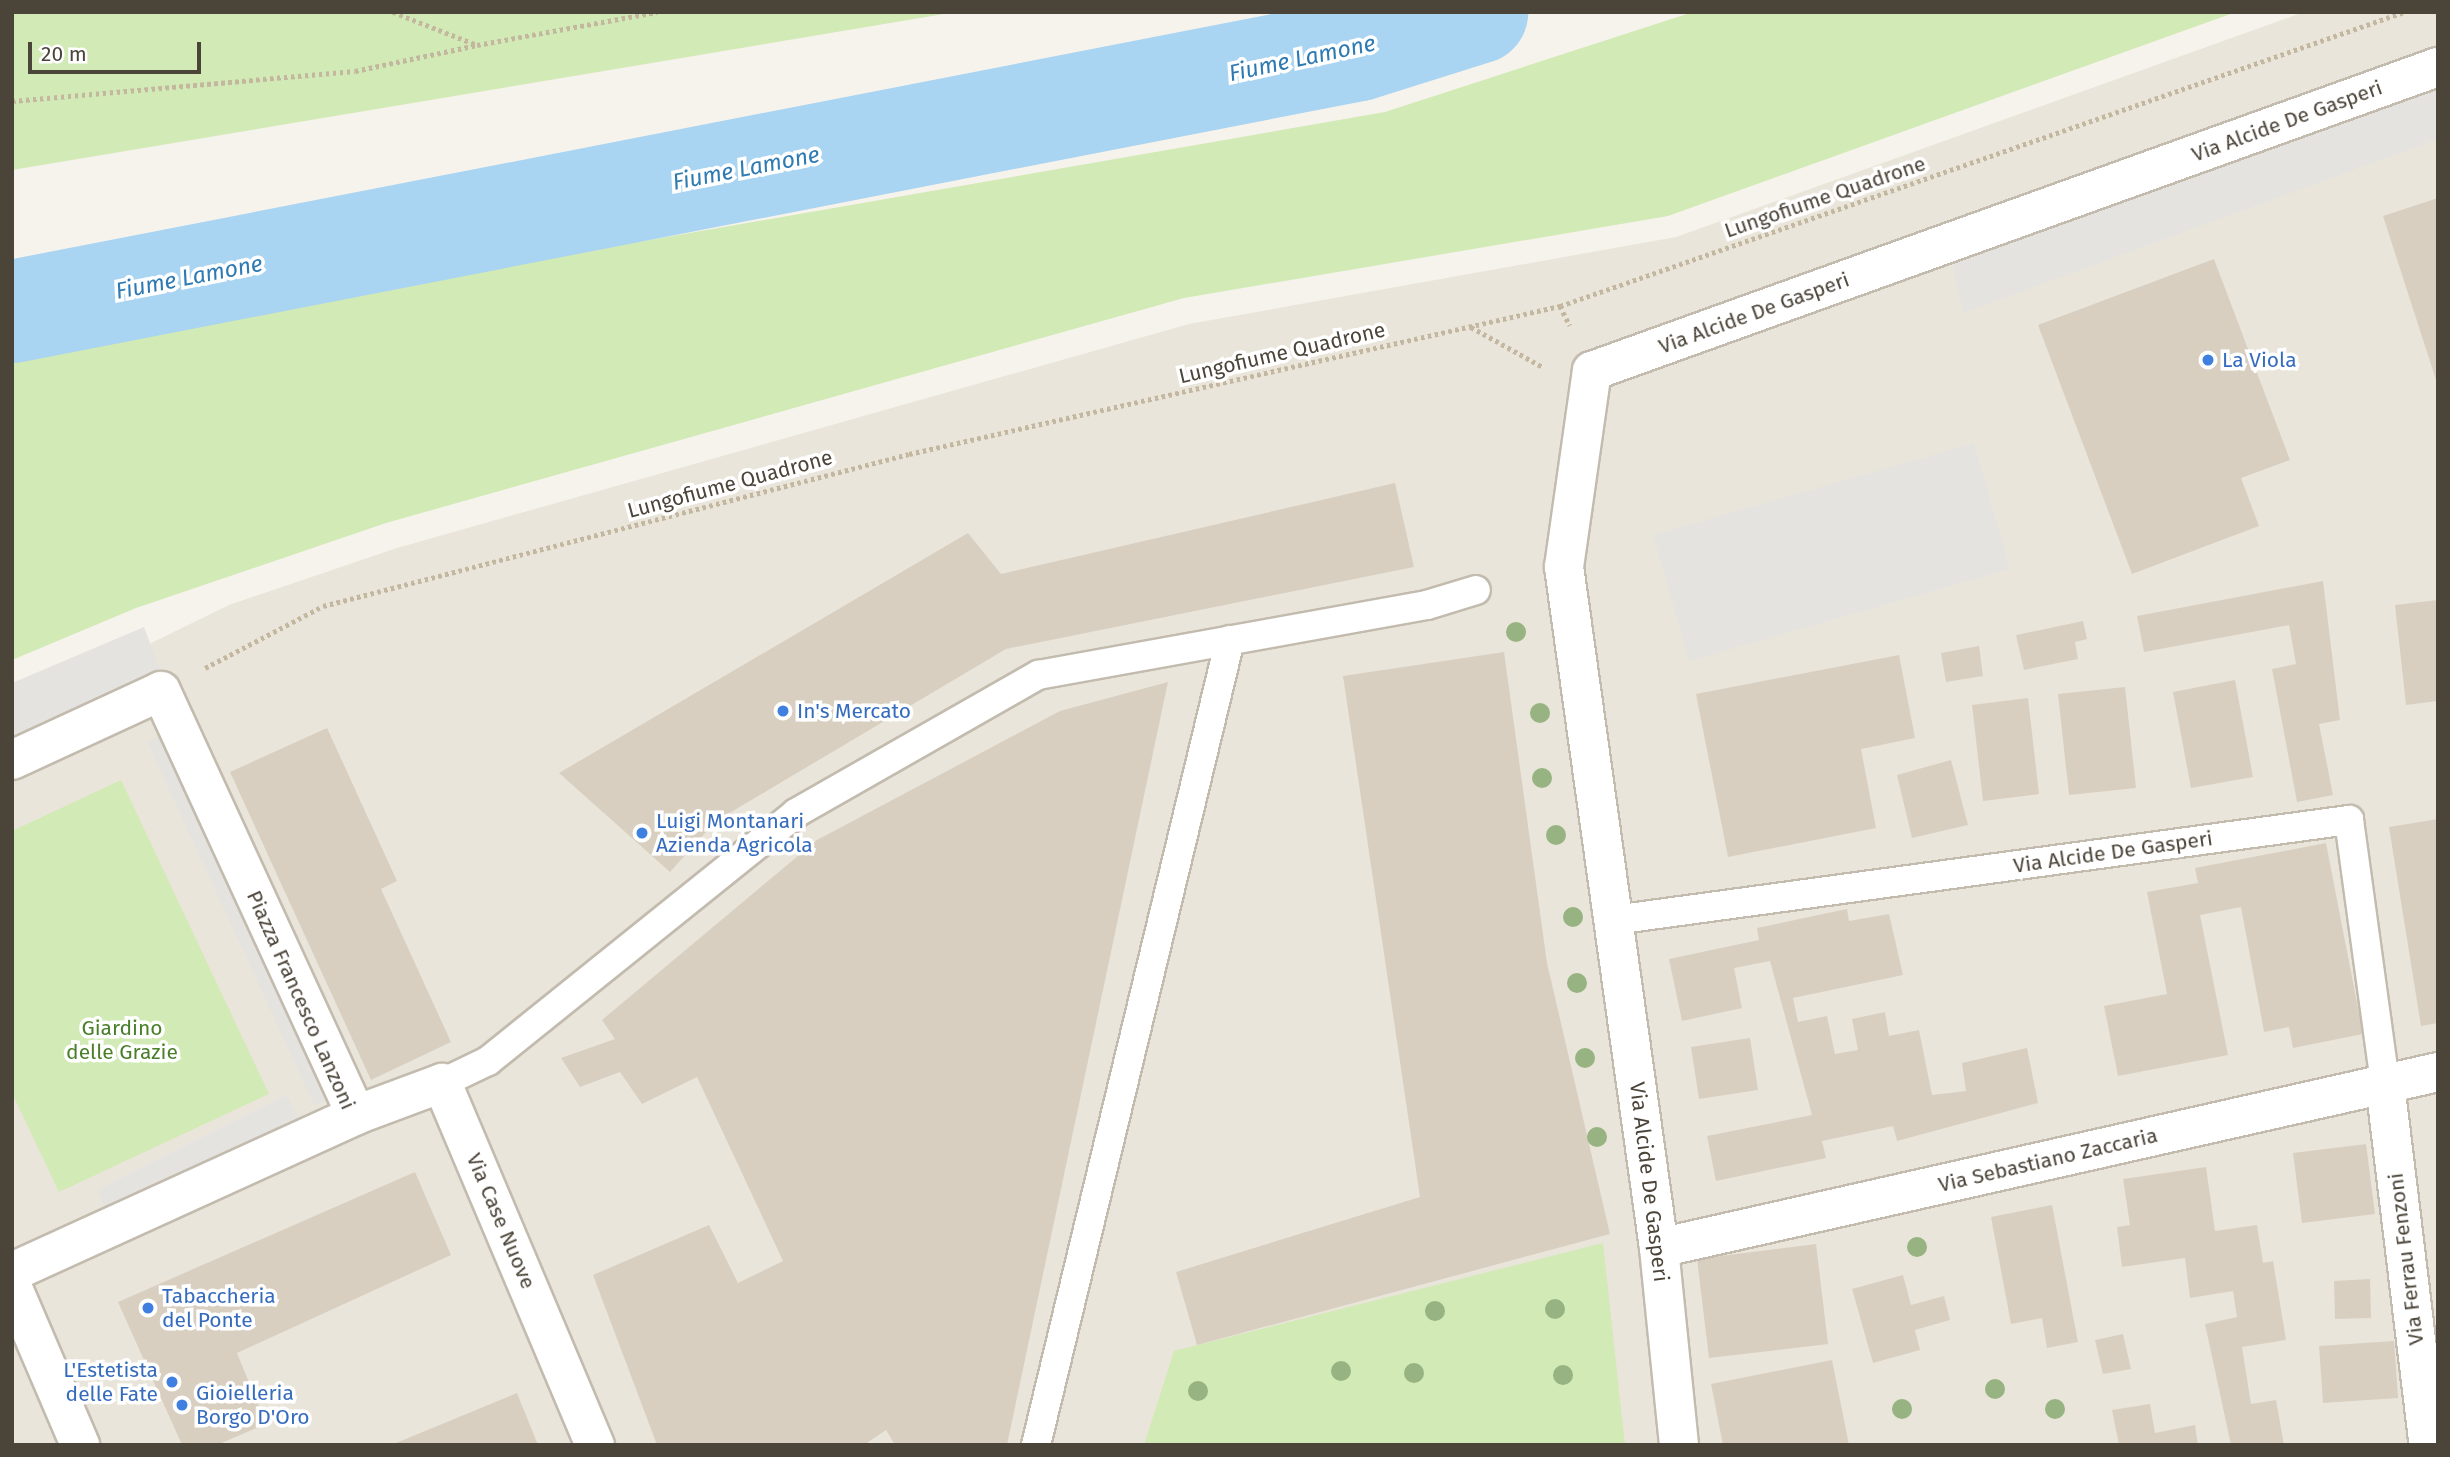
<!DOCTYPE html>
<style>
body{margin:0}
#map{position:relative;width:2450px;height:1457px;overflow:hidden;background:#f6f3ec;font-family:"Fira Sans",sans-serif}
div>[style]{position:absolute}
.residential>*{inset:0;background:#eae5da}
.green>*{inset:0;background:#d2eab5}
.parking>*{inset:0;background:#e5e3e0}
.river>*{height:103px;margin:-51.5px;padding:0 51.5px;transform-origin:51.5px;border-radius:51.5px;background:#a9d4f2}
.building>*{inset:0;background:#d8cfc1}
.path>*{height:4.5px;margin-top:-2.25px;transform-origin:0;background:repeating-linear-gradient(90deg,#c4b79f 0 3.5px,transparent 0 7px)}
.roads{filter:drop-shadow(2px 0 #c2bbae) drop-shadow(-2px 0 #c2bbae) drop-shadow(0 2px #c2bbae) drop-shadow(0 -2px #c2bbae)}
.lane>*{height:28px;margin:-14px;padding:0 14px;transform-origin:14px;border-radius:14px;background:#fff}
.street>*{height:38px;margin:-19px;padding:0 19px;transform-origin:19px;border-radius:19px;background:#fff}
.trees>*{width:20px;height:20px;margin:-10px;border-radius:50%;background:#97b381}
.dots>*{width:19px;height:19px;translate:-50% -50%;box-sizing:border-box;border:4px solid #fff;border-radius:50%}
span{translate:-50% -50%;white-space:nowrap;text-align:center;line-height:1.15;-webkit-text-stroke:7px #fff;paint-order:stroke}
.street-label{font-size:21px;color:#4b4439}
.shop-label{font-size:21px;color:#366cbe}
.left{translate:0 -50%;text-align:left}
.right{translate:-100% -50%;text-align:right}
.park-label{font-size:21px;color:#4a7f2a}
.water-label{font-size:23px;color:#2e7ab2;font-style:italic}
.frame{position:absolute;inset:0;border:14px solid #4b4439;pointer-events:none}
.scale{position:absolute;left:28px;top:42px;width:173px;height:32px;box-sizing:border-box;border:4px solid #4b4439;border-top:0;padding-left:9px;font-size:21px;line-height:24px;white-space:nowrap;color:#4b4439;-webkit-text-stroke:5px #fff;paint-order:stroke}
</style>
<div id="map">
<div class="residential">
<i style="clip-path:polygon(2304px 12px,2438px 12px,2438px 1445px,12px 1445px,12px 711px,229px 605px,397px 548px,1189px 324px,1676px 237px)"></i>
</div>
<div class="green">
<i style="clip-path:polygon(12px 12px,956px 12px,12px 170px)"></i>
<i style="clip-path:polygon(1693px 12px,2236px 12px,1668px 216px,1184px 298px,386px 523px,136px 608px,12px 660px,12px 351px,1385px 112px)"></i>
<i style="clip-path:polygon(121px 780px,269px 1094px,59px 1192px,12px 1093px,12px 831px)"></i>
<i style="clip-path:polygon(1603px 1243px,1625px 1445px,1144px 1445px,1174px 1351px)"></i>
</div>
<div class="parking">
<i style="clip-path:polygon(2438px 72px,2438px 139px,1963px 313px,1948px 243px)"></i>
<i style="clip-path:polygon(1974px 443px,2010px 569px,1689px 661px,1653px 535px)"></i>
<i style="clip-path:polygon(144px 627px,161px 672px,12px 743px,12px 683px)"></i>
<i style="clip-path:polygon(165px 734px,336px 1098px,314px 1105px,147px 742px)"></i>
<i style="clip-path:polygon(287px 1095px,300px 1122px,108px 1215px,97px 1190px)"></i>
</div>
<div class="river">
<i style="left:12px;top:311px;width:1371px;rotate:-11.01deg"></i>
<i style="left:1358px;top:49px;width:124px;rotate:-17.4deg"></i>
</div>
<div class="building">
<i style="clip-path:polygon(2438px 198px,2438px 383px,2437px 383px,2383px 216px)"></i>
<i style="clip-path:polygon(2214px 259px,2290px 460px,2241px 478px,2259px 526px,2132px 574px,2038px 325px)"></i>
<i style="clip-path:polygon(1395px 483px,1414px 567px,1006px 649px,716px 821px,670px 872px,559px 773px,968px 533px,1001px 574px)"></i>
<i style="clip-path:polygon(2323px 581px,2340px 720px,2319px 724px,2333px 795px,2297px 802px,2272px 669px,2296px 664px,2289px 625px,2144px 652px,2137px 616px)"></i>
<i style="clip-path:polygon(2438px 600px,2438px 701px,2406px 705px,2395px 605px)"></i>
<i style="clip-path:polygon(2083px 621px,2087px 639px,2075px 642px,2078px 659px,2024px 670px,2016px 635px)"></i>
<i style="clip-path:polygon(1979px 646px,1983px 676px,1946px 682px,1941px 653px)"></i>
<i style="clip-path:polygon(1504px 652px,1547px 963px,1610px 1234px,1197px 1345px,1176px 1272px,1420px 1197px,1343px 676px)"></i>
<i style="clip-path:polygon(1899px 655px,1915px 738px,1861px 749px,1876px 828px,1728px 857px,1696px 694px)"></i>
<i style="clip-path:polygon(2235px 680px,2253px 777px,2191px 788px,2173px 692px)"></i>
<i style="clip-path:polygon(1168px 682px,1007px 1445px,895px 1445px,886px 1430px,864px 1445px,657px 1445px,593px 1275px,709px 1225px,738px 1283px,783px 1261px,697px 1077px,642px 1104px,620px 1072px,580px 1087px,561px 1058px,615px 1039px,602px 1020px,817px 840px,1060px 711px)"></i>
<i style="clip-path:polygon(2125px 687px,2136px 788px,2069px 795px,2058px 694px)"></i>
<i style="clip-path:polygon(2028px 698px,2039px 794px,1983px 801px,1972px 705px)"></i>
<i style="clip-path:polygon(327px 728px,397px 881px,381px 889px,451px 1042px,371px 1080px,230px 772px)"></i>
<i style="clip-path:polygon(1951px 760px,1968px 825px,1912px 838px,1897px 775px)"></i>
<i style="clip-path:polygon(2438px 819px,2438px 1023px,2421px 1026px,2389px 827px)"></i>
<i style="clip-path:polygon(2326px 843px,2363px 1034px,2293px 1048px,2289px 1027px,2264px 1032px,2241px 907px,2200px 915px,2228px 1055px,2118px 1076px,2104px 1006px,2167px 994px,2147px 892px,2198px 883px,2195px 868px)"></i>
<i style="clip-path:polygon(1847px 909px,1849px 921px,1889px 914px,1903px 975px,1793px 998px,1798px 1022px,1827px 1016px,1835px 1054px,1858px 1050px,1852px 1019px,1885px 1012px,1889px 1036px,1919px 1030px,1932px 1095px,1966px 1091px,1962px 1063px,2027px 1048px,2038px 1103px,1897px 1141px,1893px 1126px,1822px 1141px,1826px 1158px,1716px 1181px,1707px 1136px,1812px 1115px,1770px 961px,1734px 968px,1742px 1008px,1682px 1021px,1669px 959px,1759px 940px,1757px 928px)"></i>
<i style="clip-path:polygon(1750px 1038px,1758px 1090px,1699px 1099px,1691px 1047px)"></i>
<i style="clip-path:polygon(2366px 1144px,2375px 1214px,2302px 1223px,2293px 1153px)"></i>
<i style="clip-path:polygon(2206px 1167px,2215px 1231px,2257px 1225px,2263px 1263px,2273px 1261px,2286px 1340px,2242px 1347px,2251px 1404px,2276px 1400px,2284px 1445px,2231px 1445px,2205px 1324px,2237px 1317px,2233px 1291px,2190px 1298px,2185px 1258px,2122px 1267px,2117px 1227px,2130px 1225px,2123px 1179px)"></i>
<i style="clip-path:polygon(415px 1172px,451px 1255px,237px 1353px,266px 1424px,217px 1445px,182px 1445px,118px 1302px)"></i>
<i style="clip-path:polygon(2052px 1205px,2078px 1342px,2047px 1348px,2042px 1318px,2011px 1324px,1991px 1217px)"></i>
<i style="clip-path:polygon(1816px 1244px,1828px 1344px,1709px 1358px,1697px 1259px)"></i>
<i style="clip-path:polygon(1903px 1275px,1911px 1305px,1944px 1296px,1950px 1320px,1915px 1330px,1920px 1350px,1873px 1363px,1852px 1289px)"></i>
<i style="clip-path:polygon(2370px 1279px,2371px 1318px,2335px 1319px,2334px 1281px)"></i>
<i style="clip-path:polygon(2123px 1334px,2131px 1369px,2103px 1374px,2095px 1340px)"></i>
<i style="clip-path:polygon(2394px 1341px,2398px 1398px,2323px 1403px,2319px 1346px)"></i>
<i style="clip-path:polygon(1832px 1360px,1849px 1445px,1723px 1445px,1711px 1384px)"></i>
<i style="clip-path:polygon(517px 1393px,538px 1445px,391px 1445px)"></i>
<i style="clip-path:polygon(2150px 1404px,2155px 1433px,2195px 1425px,2198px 1445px,2119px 1445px,2112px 1410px)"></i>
</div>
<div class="path">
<i style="left:393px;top:12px;width:90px;rotate:21.4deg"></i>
<i style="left:477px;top:45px;width:183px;rotate:-10.4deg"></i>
<i style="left:12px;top:101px;width:344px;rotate:-5deg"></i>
<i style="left:355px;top:71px;width:125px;rotate:-12deg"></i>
<i style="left:1560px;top:306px;width:22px;rotate:63deg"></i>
<i style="left:1471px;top:327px;width:82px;rotate:29.1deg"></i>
<i style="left:205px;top:668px;width:133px;rotate:-27.7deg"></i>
<i style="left:323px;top:606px;width:605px;rotate:-14.54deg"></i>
<i style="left:909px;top:454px;width:668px;rotate:-12.81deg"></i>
<i style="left:1560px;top:306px;width:894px;rotate:-19.21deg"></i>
</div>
<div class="roads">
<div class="lane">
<i style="left:1614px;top:920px;width:742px;rotate:-7.75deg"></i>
<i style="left:2349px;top:820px;width:266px;rotate:82.2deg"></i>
<i style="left:442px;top:1083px;width:51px;rotate:-25.6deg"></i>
<i style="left:488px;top:1061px;width:395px;rotate:-38.8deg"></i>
<i style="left:796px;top:813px;width:279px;rotate:-29.7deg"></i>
<i style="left:1038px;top:675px;width:395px;rotate:-10.2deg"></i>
<i style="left:1427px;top:605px;width:51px;rotate:-17deg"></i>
<i style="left:1036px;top:1445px;width:828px;rotate:-76.45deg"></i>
</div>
<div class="street">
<i style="left:12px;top:760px;width:164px;rotate:-24.8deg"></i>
<i style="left:161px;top:691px;width:467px;rotate:65.3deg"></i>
<i style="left:2385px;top:1084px;width:364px;rotate:83.1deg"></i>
<i style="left:1659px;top:1248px;width:799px;rotate:-12.73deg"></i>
<i style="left:12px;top:1272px;width:378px;rotate:-24.5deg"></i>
<i style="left:356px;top:1115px;width:92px;rotate:-20.4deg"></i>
<i style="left:442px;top:1083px;width:393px;rotate:67.1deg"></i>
<i style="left:12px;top:1286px;width:173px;rotate:66.8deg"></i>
<i style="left:1679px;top:1445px;width:198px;rotate:-95.8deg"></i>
<i style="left:1659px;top:1248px;width:688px;rotate:-97.94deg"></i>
<i style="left:1564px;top:567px;width:198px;rotate:-81.9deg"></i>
<i style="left:1592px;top:371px;width:899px;rotate:-19.77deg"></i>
</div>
</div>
<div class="trees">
<i style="left:1516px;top:632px"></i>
<i style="left:1540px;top:713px"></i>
<i style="left:1542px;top:778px"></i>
<i style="left:1556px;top:835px"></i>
<i style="left:1573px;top:917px"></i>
<i style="left:1577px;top:983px"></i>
<i style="left:1585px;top:1058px"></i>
<i style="left:1597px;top:1137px"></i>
<i style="left:1917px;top:1247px"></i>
<i style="left:1555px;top:1309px"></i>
<i style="left:1435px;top:1311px"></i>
<i style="left:1341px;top:1371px"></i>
<i style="left:1414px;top:1373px"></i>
<i style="left:1563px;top:1375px"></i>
<i style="left:1995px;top:1389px"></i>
<i style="left:1198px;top:1391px"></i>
<i style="left:1902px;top:1409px"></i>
<i style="left:2055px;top:1409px"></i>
</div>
<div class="dots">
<i style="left:2208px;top:360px;background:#3f7fe0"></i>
<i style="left:783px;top:711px;background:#3f7fe0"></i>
<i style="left:642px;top:833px;background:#3f7fe0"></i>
<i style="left:148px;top:1308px;background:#3f7fe0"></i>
<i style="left:172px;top:1382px;background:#3f7fe0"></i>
<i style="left:182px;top:1405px;background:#3f7fe0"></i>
</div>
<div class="street-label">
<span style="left:2287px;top:121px;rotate:-20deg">Via Alcide De Gasperi</span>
<span style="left:1825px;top:197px;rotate:-19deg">Lungofiume Quadrone</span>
<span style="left:1754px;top:313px;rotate:-20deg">Via Alcide De Gasperi</span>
<span style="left:1282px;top:353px;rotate:-13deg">Lungofiume Quadrone</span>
<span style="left:730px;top:484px;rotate:-15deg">Lungofiume Quadrone</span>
<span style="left:2113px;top:852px;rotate:-8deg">Via Alcide De Gasperi</span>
<span style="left:301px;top:1000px;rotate:66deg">Piazza Francesco Lanzoni</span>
<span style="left:2048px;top:1160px;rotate:-13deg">Via Sebastiano Zaccaria</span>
<span style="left:1649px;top:1182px;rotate:83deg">Via Alcide De Gasperi</span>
<span style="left:501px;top:1221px;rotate:67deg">Via Case Nuove</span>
<span style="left:2406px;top:1259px;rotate:-97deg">Via Ferrau Fenzoni</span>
</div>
<div class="shop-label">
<span class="left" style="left:2222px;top:360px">La Viola</span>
<span class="left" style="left:797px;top:711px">In's Mercato</span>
<span class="left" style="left:656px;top:833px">Luigi Montanari<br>Azienda Agricola</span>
<span class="left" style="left:162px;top:1308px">Tabaccheria<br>del Ponte</span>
<span class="right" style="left:158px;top:1382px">L'Estetista<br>delle Fate</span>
<span class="left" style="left:196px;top:1405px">Gioielleria<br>Borgo D'Oro</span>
</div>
<div class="park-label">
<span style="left:122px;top:1040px">Giardino<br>delle Grazie</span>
</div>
<div class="water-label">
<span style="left:1302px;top:58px;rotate:-12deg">Fiume Lamone</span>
<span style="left:746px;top:168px;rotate:-11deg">Fiume Lamone</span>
<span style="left:189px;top:277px;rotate:-11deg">Fiume Lamone</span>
</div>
<div class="frame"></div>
<div class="scale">20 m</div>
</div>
